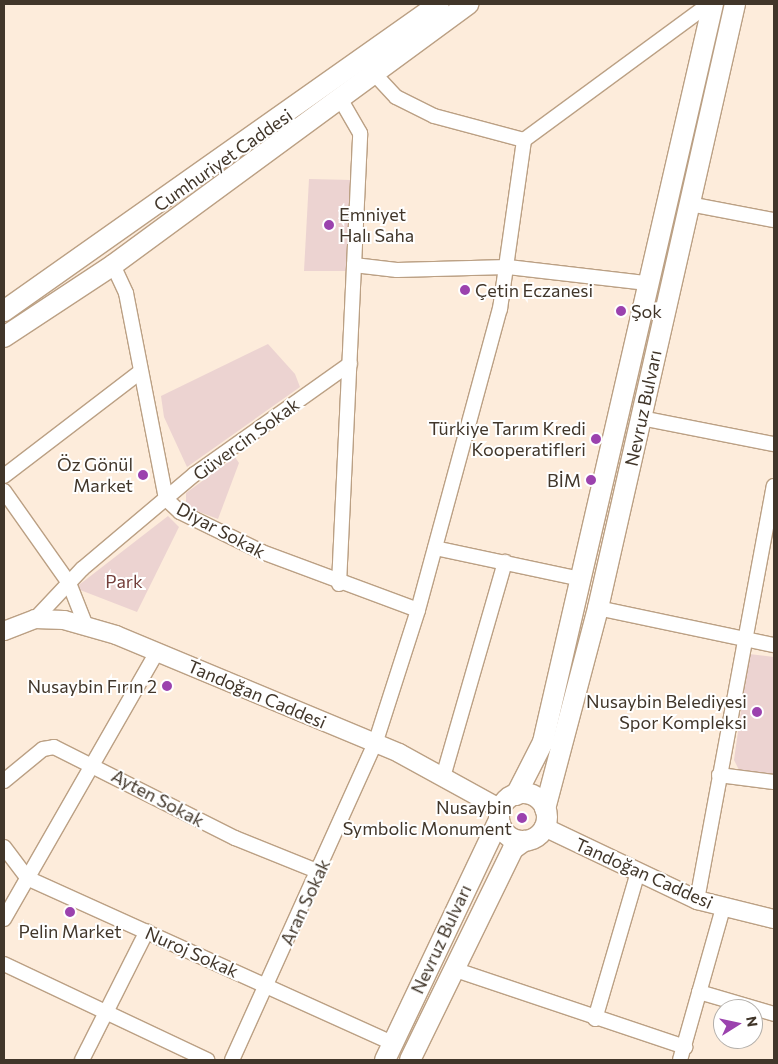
<!DOCTYPE html>
<meta charset="utf-8">
<style>
body{margin:0}
#map{position:relative;width:778px;height:1064px;overflow:hidden;background:#fdecdb;font-family:Commissioner,sans-serif}
div>[style]{position:absolute}
.green>*{inset:0;background:#ecd3d1}
.roads{filter:drop-shadow(1px 0 #bba084) drop-shadow(-1px 0 #bba084) drop-shadow(0 1px #bba084) drop-shadow(0 -1px #bba084)}
.minor>*{height:14px;margin:-7px;padding:0 7px;transform-origin:7px;border-radius:7px;background:#fff}
.tertiary>*{height:18px;margin:-9px;padding:0 9px;transform-origin:9px;border-radius:9px;background:#fff}
.secondary>*{height:20px;margin:-10px;padding:0 10px;transform-origin:10px;border-radius:10px;background:#fff}
.secondary>.ring{margin:-10px;padding:0;box-sizing:content-box;background:none;border:20px solid #fff;border-radius:50%}
.dots>*{width:14px;height:14px;translate:-50% -50%;box-sizing:border-box;border:2px solid #fff;border-radius:50%}
span{translate:-50% -50%;white-space:nowrap;text-align:center;line-height:1.15;-webkit-text-stroke:4px #fff;paint-order:stroke}
.street-label{font-size:18px;color:#41362a}
.poi-label{font-size:18px;color:#41362a}
.left{translate:0 -50%;text-align:left}
.right{translate:-100% -50%;text-align:right}
.park-label{font-size:18px;color:#733e3a}
.frame{position:absolute;inset:0;border:5px solid #41362a;pointer-events:none}
.north{position:absolute;left:713px;top:999px;width:50px;height:50px;box-sizing:border-box;background:#fff;border:1px solid #b3afaa;border-radius:50%;rotate:80deg;font-size:14px;font-weight:700;line-height:20px;text-align:center;color:#41362a}
.north::after{content:'';display:block;margin:auto;width:18px;height:22px;background:#9b42ae;clip-path:polygon(50% 0,100% 100%,50% 72%,0 100%)}
</style>
<div id="map">
<div class="green">
<i style="clip-path:polygon(309px 179px,352px 180px,349px 271px,304px 271px)"></i>
<i style="clip-path:polygon(268px 344px,295px 374px,300px 387px,187px 467px,164px 417px,161px 396px)"></i>
<i style="clip-path:polygon(235px 457px,239px 463px,218px 519px,186px 507px,186px 493px)"></i>
<i style="clip-path:polygon(168px 516px,179px 527px,137px 612px,75px 588px)"></i>
<i style="clip-path:polygon(749px 654px,774px 657px,774px 775px,739px 770px,734px 760px)"></i>
</div>
<div class="roads">
<div class="minor">
<i style="left:368px;top:67px;width:41px;rotate:47deg"></i>
<i style="left:396px;top:97px;width:42px;rotate:26.6deg"></i>
<i style="left:434px;top:116px;width:93px;rotate:14.9deg"></i>
<i style="left:689px;top:204px;width:86px;rotate:10.7deg"></i>
<i style="left:113px;top:265px;width:31px;rotate:65deg"></i>
<i style="left:126px;top:293px;width:210px;rotate:79deg"></i>
<i style="left:166px;top:499px;width:19px;rotate:43deg"></i>
<i style="left:180px;top:512px;width:91px;rotate:26deg"></i>
<i style="left:262px;top:552px;width:166px;rotate:20.4deg"></i>
<i style="left:354px;top:265px;width:43px;rotate:6.6deg"></i>
<i style="left:397px;top:270px;width:111px;rotate:-1.5deg"></i>
<i style="left:508px;top:267px;width:140px;rotate:6.6deg"></i>
<i style="left:641px;top:418px;width:136px;rotate:11.1deg"></i>
<i style="left:4px;top:476px;width:171px;rotate:-37.4deg"></i>
<i style="left:4px;top:491px;width:113px;rotate:54.8deg"></i>
<i style="left:69px;top:583px;width:46px;rotate:68.4deg"></i>
<i style="left:435px;top:548px;width:149px;rotate:12deg"></i>
<i style="left:339px;top:584px;width:451px;rotate:-87.3deg"></i>
<i style="left:360px;top:133px;width:39px;rotate:-120deg"></i>
<i style="left:598px;top:608px;width:180px;rotate:11.9deg"></i>
<i style="left:35px;top:619px;width:69px;rotate:-46.8deg"></i>
<i style="left:82px;top:569px;width:148px;rotate:-40.1deg"></i>
<i style="left:195px;top:474px;width:190px;rotate:-35.4deg"></i>
<i style="left:719px;top:775px;width:55px;rotate:7.3deg"></i>
<i style="left:443px;top:777px;width:224px;rotate:-73.9deg"></i>
<i style="left:4px;top:781px;width:50px;rotate:-39.4deg"></i>
<i style="left:43px;top:749px;width:11px;rotate:-10deg"></i>
<i style="left:54px;top:747px;width:203px;rotate:26.7deg"></i>
<i style="left:235px;top:838px;width:91px;rotate:22deg"></i>
<i style="left:4px;top:847px;width:39px;rotate:53deg"></i>
<i style="left:27px;top:878px;width:401px;rotate:24.3deg"></i>
<i style="left:697px;top:900px;width:421px;rotate:-79.5deg"></i>
<i style="left:4px;top:919px;width:308px;rotate:-60.2deg"></i>
<i style="left:4px;top:964px;width:225px;rotate:25.3deg"></i>
<i style="left:456px;top:970px;width:242px;rotate:18.6deg"></i>
<i style="left:699px;top:992px;width:78px;rotate:16.3deg"></i>
<i style="left:595px;top:1019px;width:153px;rotate:-73.7deg"></i>
<i style="left:82px;top:1060px;width:144px;rotate:-63.3deg"></i>
<i style="left:232px;top:1060px;width:347px;rotate:-65.7deg"></i>
<i style="left:375px;top:744px;width:141px;rotate:-72.2deg"></i>
<i style="left:418px;top:610px;width:312px;rotate:-74.8deg"></i>
<i style="left:500px;top:309px;width:171px;rotate:-81.9deg"></i>
<i style="left:524px;top:140px;width:230px;rotate:-36.3deg"></i>
<i style="left:680px;top:1060px;width:158px;rotate:-74.2deg"></i>
</div>
<div class="tertiary">
<i style="left:4px;top:631px;width:33px;rotate:-21deg"></i>
<i style="left:35px;top:619px;width:29px;rotate:2deg"></i>
<i style="left:64px;top:620px;width:54px;rotate:16.1deg"></i>
<i style="left:116px;top:635px;width:307px;rotate:22.6deg"></i>
<i style="left:399px;top:753px;width:116px;rotate:28.8deg"></i>
<i style="left:544px;top:827px;width:170px;rotate:25.5deg"></i>
<i style="left:697px;top:900px;width:79px;rotate:13.9deg"></i>
</div>
<div class="secondary">
<i style="left:4px;top:311px;width:532px;rotate:-35.21deg"></i>
<i style="left:4px;top:337px;width:131px;rotate:-33.4deg"></i>
<i style="left:113px;top:265px;width:441px;rotate:-36.3deg"></i>
<i class="ring" style="left:499px;top:793px;width:28px;height:28px"></i>
<i style="left:516px;top:795px;width:59px;rotate:-63deg"></i>
<i style="left:543px;top:742px;width:757px;rotate:-77.03deg"></i>
<i style="left:545px;top:809px;width:208px;rotate:-75.2deg"></i>
<i style="left:598px;top:608px;width:619px;rotate:-77.22deg"></i>
<i style="left:385px;top:1060px;width:266px;rotate:-64.6deg"></i>
<i style="left:410px;top:1060px;width:235px;rotate:-64deg"></i>
<i style="left:513px;top:849px;width:14px;rotate:-36deg"></i>
</div>
</div>
<div class="dots">
<i style="left:329px;top:225px;background:#9b42ae"></i>
<i style="left:465px;top:290px;background:#9b42ae"></i>
<i style="left:621px;top:311px;background:#9b42ae"></i>
<i style="left:596px;top:439px;background:#9b42ae"></i>
<i style="left:143px;top:475px;background:#9b42ae"></i>
<i style="left:591px;top:480px;background:#9b42ae"></i>
<i style="left:167px;top:686px;background:#9b42ae"></i>
<i style="left:757px;top:712px;background:#9b42ae"></i>
<i style="left:522px;top:818px;background:#9b42ae"></i>
<i style="left:70px;top:912px;background:#9b42ae"></i>
</div>
<div class="street-label">
<span style="left:223px;top:160px;rotate:-35deg">Cumhuriyet Caddesi</span>
<span style="left:643px;top:408px;rotate:-78deg">Nevruz Bulvarı</span>
<span style="left:246px;top:439px;rotate:-36deg">Güvercin Sokak</span>
<span style="left:221px;top:530px;rotate:28deg">Diyar Sokak</span>
<span style="left:257px;top:694px;rotate:23deg">Tandoğan Caddesi</span>
<span style="left:158px;top:798px;rotate:28deg">Ayten Sokak</span>
<span style="left:644px;top:873px;rotate:24deg">Tandoğan Caddesi</span>
<span style="left:305px;top:902px;rotate:-65deg">Aran Sokak</span>
<span style="left:441px;top:939px;rotate:-65deg">Nevruz Bulvarı</span>
<span style="left:192px;top:952px;rotate:24deg">Nuroj Sokak</span>
</div>
<div class="poi-label">
<span class="left" style="left:339px;top:225px">Emniyet<br>Halı Saha</span>
<span class="left" style="left:475px;top:290px">Çetin Eczanesi</span>
<span class="left" style="left:631px;top:311px">Şok</span>
<span class="right" style="left:586px;top:439px">Türkiye Tarım Kredi<br>Kooperatifleri</span>
<span class="right" style="left:133px;top:475px">Öz Gönül<br>Market</span>
<span class="right" style="left:581px;top:480px">BİM</span>
<span class="right" style="left:157px;top:686px">Nusaybin Fırın 2</span>
<span class="right" style="left:747px;top:712px">Nusaybin Belediyesi<br>Spor Kompleksi</span>
<span class="right" style="left:512px;top:818px">Nusaybin<br>Symbolic Monument</span>
<span style="left:70px;top:931px">Pelin Market</span>
</div>
<div class="park-label">
<span style="left:124px;top:581px">Park</span>
</div>
<div class="frame"></div>
<div class="north">N</div>
</div>
